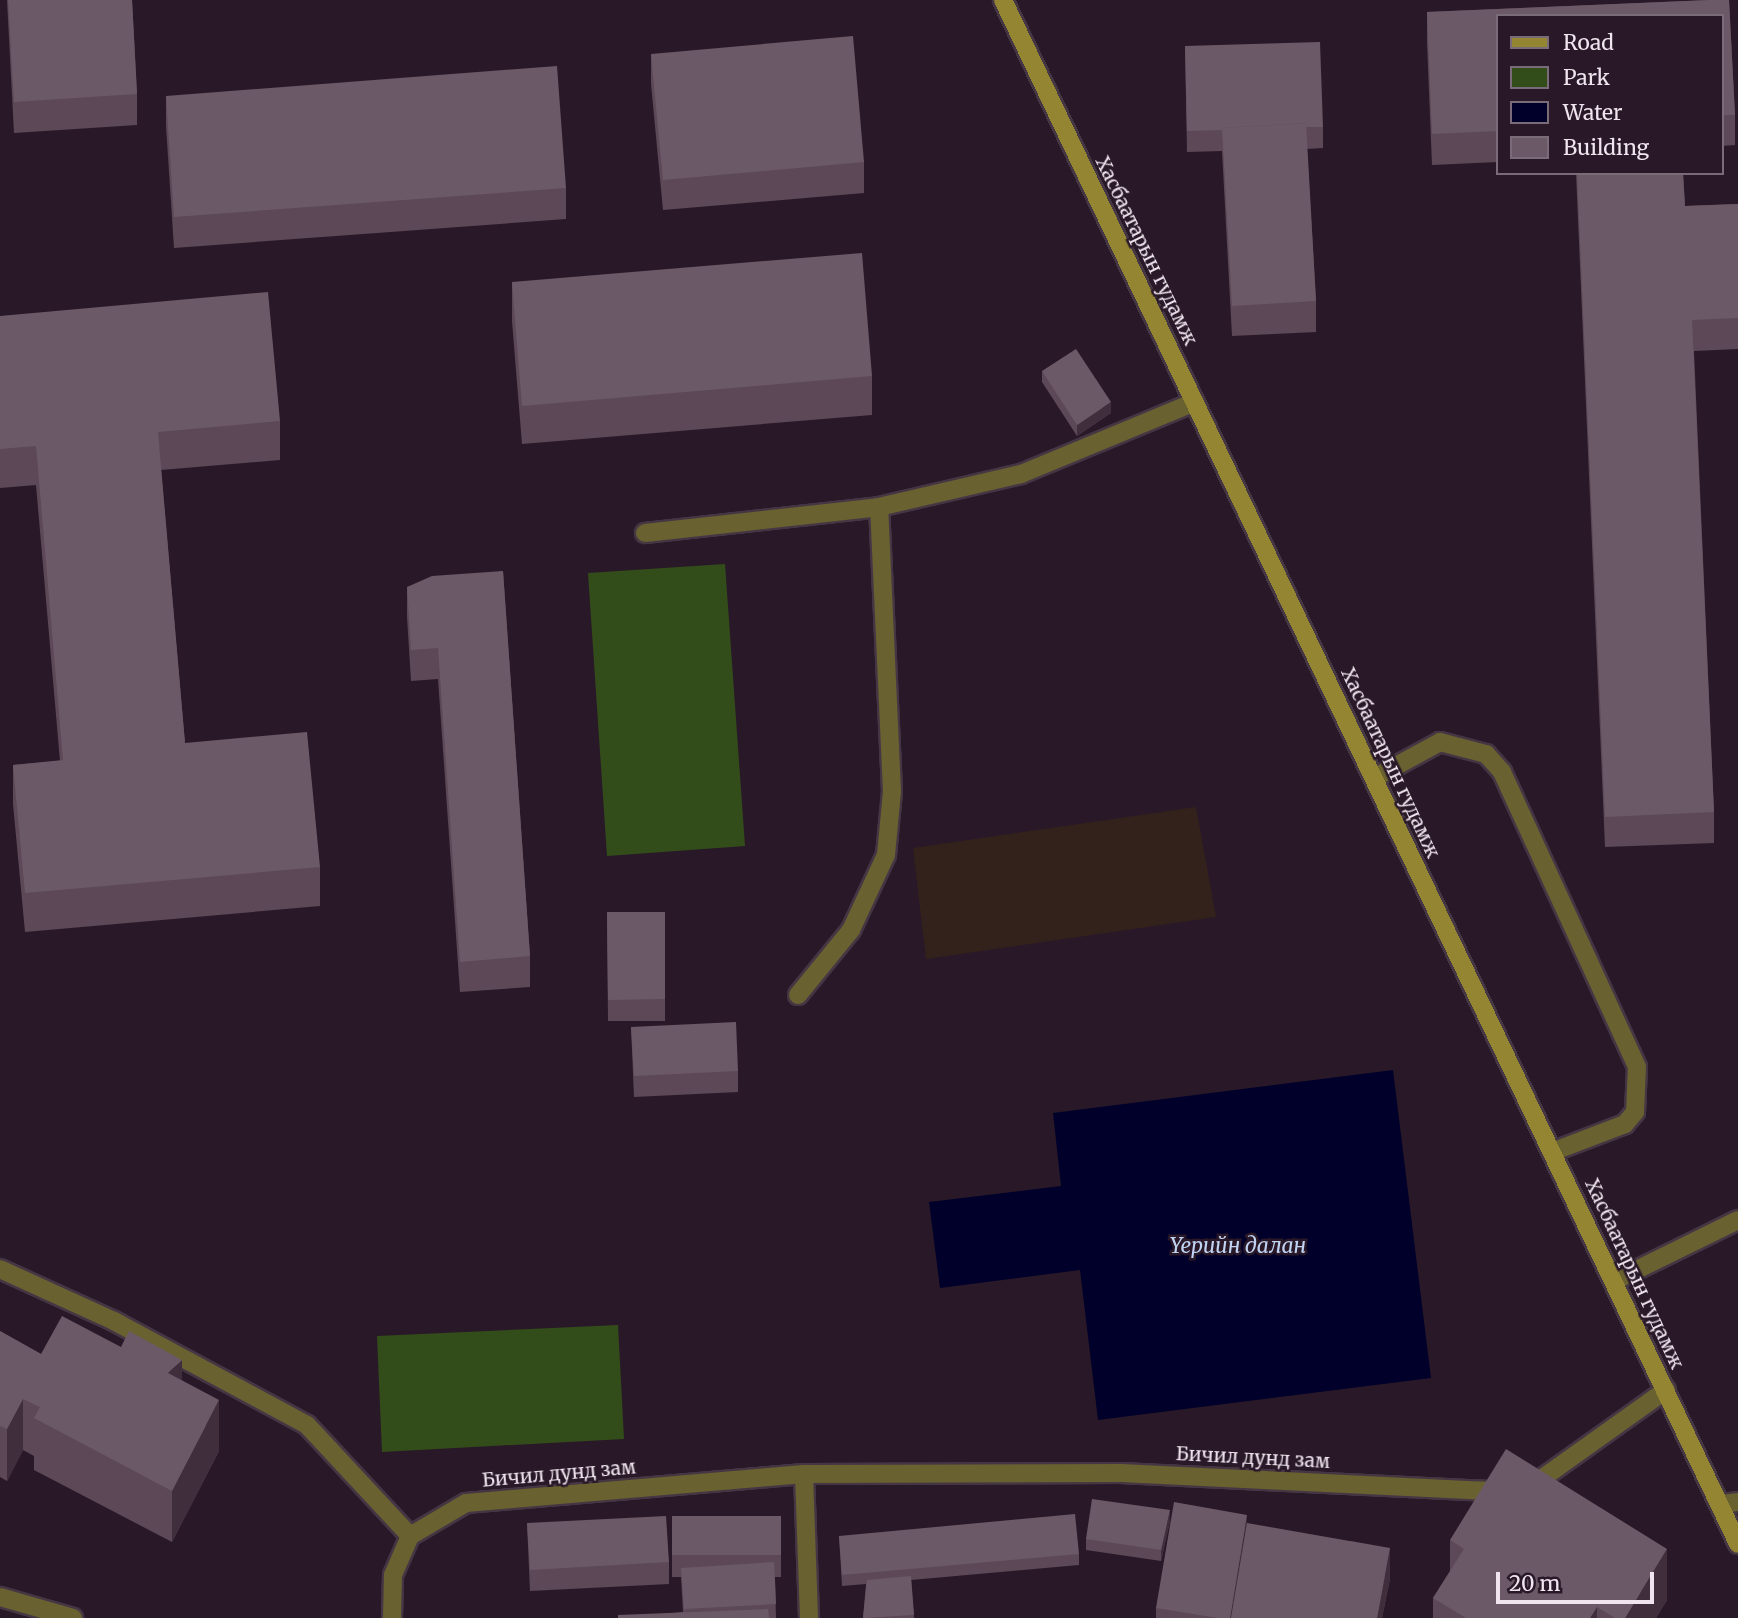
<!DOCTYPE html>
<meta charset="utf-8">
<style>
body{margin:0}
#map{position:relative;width:1738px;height:1618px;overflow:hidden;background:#291928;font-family:Merriweather,serif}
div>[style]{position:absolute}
.education>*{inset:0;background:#33211c}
.green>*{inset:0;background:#334d1a}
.water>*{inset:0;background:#00002a}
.roads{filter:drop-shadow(2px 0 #453644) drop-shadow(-2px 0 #453644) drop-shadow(0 2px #453644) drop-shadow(0 -2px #453644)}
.lane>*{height:18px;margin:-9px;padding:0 9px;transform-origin:9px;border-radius:9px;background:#696130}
.street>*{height:18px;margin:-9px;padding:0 9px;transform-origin:9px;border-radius:9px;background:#696130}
.secondary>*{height:18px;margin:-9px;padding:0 9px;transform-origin:9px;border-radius:9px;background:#948533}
.wall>*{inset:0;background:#5c4856}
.shaded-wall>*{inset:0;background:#412e3d}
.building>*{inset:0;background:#6c5967}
span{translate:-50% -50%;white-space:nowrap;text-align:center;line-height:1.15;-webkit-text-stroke:5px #291928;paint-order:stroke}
.street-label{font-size:19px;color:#f0e5ef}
.water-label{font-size:21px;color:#c0d3f3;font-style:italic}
.legend{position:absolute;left:1496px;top:14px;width:228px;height:161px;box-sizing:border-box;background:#291928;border:2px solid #796b78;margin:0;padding:9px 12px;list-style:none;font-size:21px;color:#f0e5ef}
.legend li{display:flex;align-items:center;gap:14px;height:35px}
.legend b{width:35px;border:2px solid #796b78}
.scale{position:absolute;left:1496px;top:1572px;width:158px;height:32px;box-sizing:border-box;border:4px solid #f0e5ef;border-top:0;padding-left:9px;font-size:21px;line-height:24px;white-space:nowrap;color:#f0e5ef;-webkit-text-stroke:5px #291928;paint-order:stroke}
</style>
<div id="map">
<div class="education">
<i style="clip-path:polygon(1196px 807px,1216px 917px,926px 959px,913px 848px)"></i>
</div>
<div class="green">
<i style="clip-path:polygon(725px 564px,745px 846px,607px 856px,588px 573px)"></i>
<i style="clip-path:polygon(618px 1325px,624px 1439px,382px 1452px,377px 1336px)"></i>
</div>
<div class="water">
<i style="clip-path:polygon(1393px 1070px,1431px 1378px,1098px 1420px,1080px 1270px,940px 1288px,929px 1202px,1061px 1186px,1053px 1113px)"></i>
</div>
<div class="roads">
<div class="lane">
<i style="left:645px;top:533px;width:235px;rotate:-6.3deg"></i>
<i style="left:879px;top:507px;width:146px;rotate:-13.1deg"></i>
<i style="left:1021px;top:474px;width:188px;rotate:-22.5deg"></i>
<i style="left:1374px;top:778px;width:75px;rotate:-28.6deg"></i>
<i style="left:1440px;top:742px;width:48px;rotate:14.6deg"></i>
<i style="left:1486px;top:754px;width:24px;rotate:48deg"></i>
<i style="left:1502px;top:772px;width:324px;rotate:65.4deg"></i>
<i style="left:1637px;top:1067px;width:45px;rotate:92.5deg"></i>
<i style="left:1635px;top:1112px;width:16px;rotate:130deg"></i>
<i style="left:1625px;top:1124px;width:78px;rotate:159deg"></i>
<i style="left:798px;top:995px;width:84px;rotate:-50.8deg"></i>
<i style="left:851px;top:930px;width:83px;rotate:-65deg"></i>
<i style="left:886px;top:855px;width:64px;rotate:-84.6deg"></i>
<i style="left:892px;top:791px;width:284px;rotate:-92.6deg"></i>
<i style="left:1614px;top:1281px;width:138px;rotate:-26.2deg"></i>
<i style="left:0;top:1597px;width:76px;rotate:16deg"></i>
</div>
<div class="street">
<i style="left:0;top:1269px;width:125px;rotate:24.5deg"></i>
<i style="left:114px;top:1321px;width:219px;rotate:28.3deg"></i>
<i style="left:307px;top:1425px;width:151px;rotate:47.1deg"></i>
<i style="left:804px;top:1474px;width:144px;rotate:88deg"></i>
<i style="left:1530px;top:1487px;width:167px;rotate:-35.5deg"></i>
<i style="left:1721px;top:1504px;width:17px;rotate:-7deg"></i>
<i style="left:392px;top:1618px;width:43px;rotate:-88.7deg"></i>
<i style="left:393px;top:1575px;width:43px;rotate:-66.4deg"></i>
<i style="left:410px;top:1536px;width:65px;rotate:-30.5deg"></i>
<i style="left:466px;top:1503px;width:339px;rotate:-4.9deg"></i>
<i style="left:804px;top:1474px;width:317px;rotate:-0.2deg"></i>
<i style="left:1121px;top:1473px;width:383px;rotate:2.8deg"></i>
</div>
<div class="secondary">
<i style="left:1003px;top:0;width:1710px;rotate:64.54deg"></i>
</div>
</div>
<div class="wall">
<i style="clip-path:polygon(7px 0,132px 0,137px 94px,137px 125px,14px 133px)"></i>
<i style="clip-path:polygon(1710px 0,1729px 0,1735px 115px,1735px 145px,1722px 146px,1722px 16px,1498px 16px,1498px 162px,1432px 165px,1427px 43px,1427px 12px)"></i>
<i style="clip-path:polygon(1185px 46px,1323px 127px,1323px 148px,1307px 149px,1316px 301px,1316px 332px,1232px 336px,1222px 151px,1187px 152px)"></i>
<i style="clip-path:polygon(651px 54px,864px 162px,864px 193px,663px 210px,651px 84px)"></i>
<i style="clip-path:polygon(166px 96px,566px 188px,566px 219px,174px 248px,166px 126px)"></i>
<i style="clip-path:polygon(1576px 173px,1683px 173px,1685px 206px,1738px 204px,1738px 349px,1694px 351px,1714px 812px,1714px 843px,1605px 847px)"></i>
<i style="clip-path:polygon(512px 282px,872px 376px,872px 415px,522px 444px,512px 321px)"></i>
<i style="clip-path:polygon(0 316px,280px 421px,280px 460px,161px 470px,185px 743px,320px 867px,320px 906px,25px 932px,13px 804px,13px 765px,60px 761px,36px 485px,0 488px)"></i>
<i style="clip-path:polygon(1042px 371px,1111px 413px,1077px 436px,1042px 382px)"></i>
<i style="clip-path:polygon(503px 571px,530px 956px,530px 987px,460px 992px,438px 679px,411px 681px,407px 617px,407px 587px)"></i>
<i style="clip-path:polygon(607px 912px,665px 912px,665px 1021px,608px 1021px)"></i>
<i style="clip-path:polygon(631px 1027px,738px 1071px,738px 1092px,634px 1097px)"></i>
<i style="clip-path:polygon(0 1331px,41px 1354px,182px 1380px,219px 1451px,172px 1542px,34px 1470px,34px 1456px,23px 1450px,7px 1481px,0 1477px)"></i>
<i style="clip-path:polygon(672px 1516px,781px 1516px,781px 1577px,775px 1577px,776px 1618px,618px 1618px,683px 1612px,681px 1577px,672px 1577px)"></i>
<i style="clip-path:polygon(1170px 1521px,1161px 1561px,1086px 1550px,1086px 1539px)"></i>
<i style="clip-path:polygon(527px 1523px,669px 1562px,669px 1584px,530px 1591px)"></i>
<i style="clip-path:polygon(1247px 1523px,1390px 1579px,1382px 1618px,1156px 1618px,1156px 1608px)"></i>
<i style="clip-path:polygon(839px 1536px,1079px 1554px,1079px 1565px,911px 1580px,914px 1618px,863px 1618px,866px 1584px,842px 1586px)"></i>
<i style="clip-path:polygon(1450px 1540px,1667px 1600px,1656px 1618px,1433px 1618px,1433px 1598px,1450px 1571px)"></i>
</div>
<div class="shaded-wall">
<i style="clip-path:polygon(1111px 402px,1111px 413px,1077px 436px,1077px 425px)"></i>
<i style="clip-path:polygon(182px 1360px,182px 1411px,168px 1373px)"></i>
<i style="clip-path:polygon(23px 1399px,23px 1450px,7px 1481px,7px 1429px)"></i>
<i style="clip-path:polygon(219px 1400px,219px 1451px,172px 1542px,172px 1491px)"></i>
<i style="clip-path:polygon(1170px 1510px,1170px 1521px,1161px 1561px,1161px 1550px)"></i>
<i style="clip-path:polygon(1247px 1515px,1247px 1554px,1236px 1618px,1230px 1618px)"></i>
<i style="clip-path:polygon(1390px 1548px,1390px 1579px,1382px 1618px,1377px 1618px)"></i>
<i style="clip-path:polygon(1667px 1549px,1667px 1600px,1656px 1618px,1625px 1618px)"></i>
<i style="clip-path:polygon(1597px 1607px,1597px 1618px,1590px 1618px)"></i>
</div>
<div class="building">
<i style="clip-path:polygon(8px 0,132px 0,137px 94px,14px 102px)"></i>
<i style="clip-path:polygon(1710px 0,1729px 0,1735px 115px,1722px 115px,1722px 16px,1498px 16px,1498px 131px,1432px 134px,1427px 12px)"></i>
<i style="clip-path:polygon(853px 36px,864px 162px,663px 180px,651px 54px)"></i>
<i style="clip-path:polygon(1320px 42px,1323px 127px,1306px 127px,1306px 123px,1222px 128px,1223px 130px,1187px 131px,1185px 46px)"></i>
<i style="clip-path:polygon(557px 66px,566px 188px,174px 217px,166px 96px)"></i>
<i style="clip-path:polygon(1306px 123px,1316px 301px,1232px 306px,1222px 128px)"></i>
<i style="clip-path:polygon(1577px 173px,1683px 173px,1685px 206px,1738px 204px,1738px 318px,1692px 320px,1714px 812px,1605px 817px)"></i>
<i style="clip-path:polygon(862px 253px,872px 376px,522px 406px,512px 282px)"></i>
<i style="clip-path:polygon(268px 292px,280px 421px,158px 432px,185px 743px,307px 732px,320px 867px,25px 893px,13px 765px,63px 760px,36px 446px,0 449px,0 316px)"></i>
<i style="clip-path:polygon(1076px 349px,1111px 402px,1077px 425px,1042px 371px)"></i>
<i style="clip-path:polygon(503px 571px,530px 956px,460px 962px,438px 648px,411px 650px,407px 587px,432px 576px)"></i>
<i style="clip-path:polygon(607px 912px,665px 912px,665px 999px,608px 1000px)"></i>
<i style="clip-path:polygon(736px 1022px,738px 1071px,634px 1076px,631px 1027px)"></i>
<i style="clip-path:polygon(62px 1316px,121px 1347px,129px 1331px,182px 1360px,168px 1373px,219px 1400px,172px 1491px,34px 1418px,40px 1407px,23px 1399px,7px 1429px,0 1426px,0 1331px,41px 1354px)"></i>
<i style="clip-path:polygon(1506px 1449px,1667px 1549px,1625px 1618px,1615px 1618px,1597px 1607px,1590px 1618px,1466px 1618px,1433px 1598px,1464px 1549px,1450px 1540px)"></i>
<i style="clip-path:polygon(1092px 1499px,1170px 1510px,1161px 1550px,1086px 1539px)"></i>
<i style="clip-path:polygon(1174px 1502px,1247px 1515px,1230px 1618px,1218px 1618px,1156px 1608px)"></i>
<i style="clip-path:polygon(1075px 1514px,1079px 1554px,842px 1575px,839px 1536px)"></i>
<i style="clip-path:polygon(666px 1516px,669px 1562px,530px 1570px,527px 1523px)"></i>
<i style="clip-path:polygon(672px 1516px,781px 1516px,781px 1555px,672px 1555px)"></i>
<i style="clip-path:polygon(1247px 1523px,1390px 1548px,1377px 1618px,1231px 1618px)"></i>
<i style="clip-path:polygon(774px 1562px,776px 1604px,684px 1609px,681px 1568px)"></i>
<i style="clip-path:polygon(911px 1576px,914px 1615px,863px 1618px,867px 1580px)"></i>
<i style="clip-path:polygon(768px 1609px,769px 1618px,618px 1618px,618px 1615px)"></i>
</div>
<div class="street-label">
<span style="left:1146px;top:251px;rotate:64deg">Хасбаатарын гудамж</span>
<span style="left:1390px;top:763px;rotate:65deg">Хасбаатарын гудамж</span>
<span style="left:1634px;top:1274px;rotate:65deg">Хасбаатарын гудамж</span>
<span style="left:1253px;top:1458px;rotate:3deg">Бичил дунд зам</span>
<span style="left:559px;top:1474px;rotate:-5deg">Бичил дунд зам</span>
</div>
<div class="water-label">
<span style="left:1238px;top:1246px">Үерийн далан</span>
</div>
<ul class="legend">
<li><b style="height:9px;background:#948533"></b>Road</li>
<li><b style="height:19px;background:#334d1a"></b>Park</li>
<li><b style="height:19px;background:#00002a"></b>Water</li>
<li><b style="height:19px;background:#6c5967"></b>Building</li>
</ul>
<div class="scale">20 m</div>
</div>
